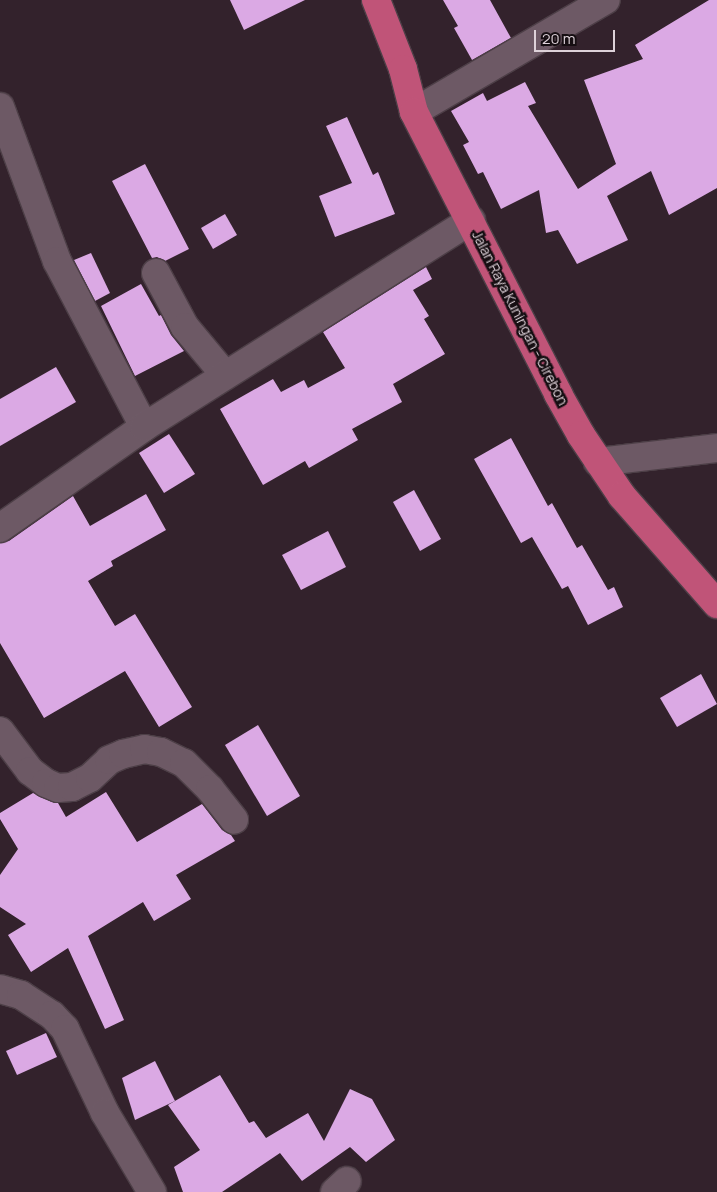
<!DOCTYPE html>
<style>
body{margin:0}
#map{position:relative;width:717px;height:1192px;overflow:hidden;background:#33222c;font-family:Manrope,sans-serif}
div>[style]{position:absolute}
.building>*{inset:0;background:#dba9e4}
.roads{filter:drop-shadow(1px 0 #4d3f47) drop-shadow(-1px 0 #4d3f47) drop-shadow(0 1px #4d3f47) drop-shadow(0 -1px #4d3f47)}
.minor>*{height:28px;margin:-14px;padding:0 14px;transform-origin:14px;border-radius:14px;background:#6d5965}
.trunk>*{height:28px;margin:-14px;padding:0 14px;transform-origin:14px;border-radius:14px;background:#c05478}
span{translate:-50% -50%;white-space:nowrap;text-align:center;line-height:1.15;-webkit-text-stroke:5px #160e12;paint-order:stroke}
.street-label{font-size:14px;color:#ded2d9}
.scale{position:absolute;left:534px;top:30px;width:81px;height:22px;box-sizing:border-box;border:2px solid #ded2d9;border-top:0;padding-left:6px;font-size:15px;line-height:18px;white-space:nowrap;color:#ded2d9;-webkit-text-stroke:4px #160e12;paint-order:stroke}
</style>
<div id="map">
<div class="building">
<i style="clip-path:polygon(230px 0,305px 0,244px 30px)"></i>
<i style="clip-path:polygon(443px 0,490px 0,511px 38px,472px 60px,454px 28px,458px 26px)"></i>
<i style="clip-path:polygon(709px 0,717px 0,717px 188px,669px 215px,651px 171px,607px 196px,628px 240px,577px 264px,558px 230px,546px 233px,539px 190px,501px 209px,483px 172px,478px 174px,463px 145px,469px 142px,451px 111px,483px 93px,487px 101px,525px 82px,536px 103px,528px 106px,578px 189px,616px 164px,584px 80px,643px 59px,635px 45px)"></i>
<i style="clip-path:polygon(347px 117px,373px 175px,378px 172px,395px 214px,335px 237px,319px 196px,352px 183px,326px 126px)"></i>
<i style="clip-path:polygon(145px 164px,189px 249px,165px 261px,157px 257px,152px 258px,112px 181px)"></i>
<i style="clip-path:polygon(225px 214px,237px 235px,213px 249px,201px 228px)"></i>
<i style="clip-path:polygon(91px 253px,110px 293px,95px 301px,74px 260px)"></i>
<i style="clip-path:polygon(426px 267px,432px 279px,413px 290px,429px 316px,424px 319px,445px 354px,393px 384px,402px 402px,352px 429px,358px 440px,309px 468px,305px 461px,263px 485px,220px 409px,273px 379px,281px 392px,304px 380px,308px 388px,345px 368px,323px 332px)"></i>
<i style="clip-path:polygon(141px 284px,159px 316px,161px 315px,171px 335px,184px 351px,135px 376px,101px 306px)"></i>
<i style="clip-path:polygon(56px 367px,76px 402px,0 446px,0 399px)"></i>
<i style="clip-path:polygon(169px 434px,195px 474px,164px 493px,139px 453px)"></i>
<i style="clip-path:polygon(511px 438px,548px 506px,552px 503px,577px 548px,582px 545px,608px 590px,614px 587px,623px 607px,588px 625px,568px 586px,562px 589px,532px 537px,521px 543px,474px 459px)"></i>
<i style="clip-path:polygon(414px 490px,441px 539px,420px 551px,393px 502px)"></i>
<i style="clip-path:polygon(146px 494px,166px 530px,111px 561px,113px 566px,88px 581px,115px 626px,135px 614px,192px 707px,159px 727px,125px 671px,44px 718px,0 643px,0 543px,9px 541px,73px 496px,90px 526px)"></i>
<i style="clip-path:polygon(328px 531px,346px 567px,301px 590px,282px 555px)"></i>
<i style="clip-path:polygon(701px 674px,717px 704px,677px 727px,660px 698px)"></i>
<i style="clip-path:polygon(258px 725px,300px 796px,267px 816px,225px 745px)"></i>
<i style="clip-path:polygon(106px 792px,137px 842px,202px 804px,222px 830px,231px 835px,235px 841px,176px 875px,191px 899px,154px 921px,143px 902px,88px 936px,124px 1020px,105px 1029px,68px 948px,31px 972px,8px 935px,26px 924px,0 907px,0 875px,18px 849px,0 819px,0 813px,33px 793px,58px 803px,66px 817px)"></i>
<i style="clip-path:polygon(46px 1033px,57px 1057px,17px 1075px,6px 1051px)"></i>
<i style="clip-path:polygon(155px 1061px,175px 1101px,135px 1120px,122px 1078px)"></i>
<i style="clip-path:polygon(220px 1075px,249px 1123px,254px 1121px,266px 1138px,308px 1113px,324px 1141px,350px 1089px,372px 1099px,395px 1140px,366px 1162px,350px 1147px,302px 1181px,280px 1153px,222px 1192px,183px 1192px,174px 1167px,200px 1150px,168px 1105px)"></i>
</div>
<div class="roads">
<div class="minor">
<i style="left:0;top:107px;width:164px;rotate:69.7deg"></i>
<i style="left:57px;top:261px;width:187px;rotate:62.3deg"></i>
<i style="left:414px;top:112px;width:222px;rotate:-30.3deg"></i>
<i style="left:156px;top:273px;width:61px;rotate:61.8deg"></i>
<i style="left:185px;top:327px;width:62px;rotate:50.2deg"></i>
<i style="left:598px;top:462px;width:120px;rotate:-6.7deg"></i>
<i style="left:0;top:528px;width:176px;rotate:-35deg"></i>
<i style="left:144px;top:427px;width:387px;rotate:-32.3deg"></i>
<i style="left:0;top:731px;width:50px;rotate:53.1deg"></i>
<i style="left:30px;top:771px;width:20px;rotate:37deg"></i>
<i style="left:46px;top:783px;width:13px;rotate:23deg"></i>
<i style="left:58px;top:788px;width:14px;rotate:-4deg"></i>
<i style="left:72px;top:787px;width:20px;rotate:-27deg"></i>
<i style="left:90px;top:778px;width:26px;rotate:-43deg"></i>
<i style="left:109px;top:760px;width:15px;rotate:-23deg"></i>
<i style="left:123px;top:754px;width:22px;rotate:-13deg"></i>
<i style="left:144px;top:749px;width:17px;rotate:10deg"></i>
<i style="left:161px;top:752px;width:25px;rotate:26deg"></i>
<i style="left:184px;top:763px;width:37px;rotate:45deg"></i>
<i style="left:210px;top:789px;width:39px;rotate:52deg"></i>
<i style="left:0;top:989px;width:22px;rotate:16deg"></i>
<i style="left:21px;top:995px;width:37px;rotate:33deg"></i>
<i style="left:52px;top:1015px;width:19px;rotate:47deg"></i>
<i style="left:65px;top:1029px;width:93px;rotate:64.5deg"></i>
<i style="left:105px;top:1113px;width:92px;rotate:59.3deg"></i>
<i style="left:335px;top:1192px;width:16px;rotate:-43deg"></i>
</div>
<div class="trunk">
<i style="left:376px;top:0;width:74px;rotate:68.6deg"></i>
<i style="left:403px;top:69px;width:44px;rotate:75.7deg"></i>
<i style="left:414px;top:112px;width:317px;rotate:62.9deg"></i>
<i style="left:558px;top:394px;width:47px;rotate:60.7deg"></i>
<i style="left:581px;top:435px;width:73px;rotate:56.1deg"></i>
<i style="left:622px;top:496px;width:144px;rotate:48.7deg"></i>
</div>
</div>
<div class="street-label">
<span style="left:520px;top:318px;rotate:63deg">Jalan Raya Kuningan - Cirebon</span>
</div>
<div class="scale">20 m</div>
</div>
